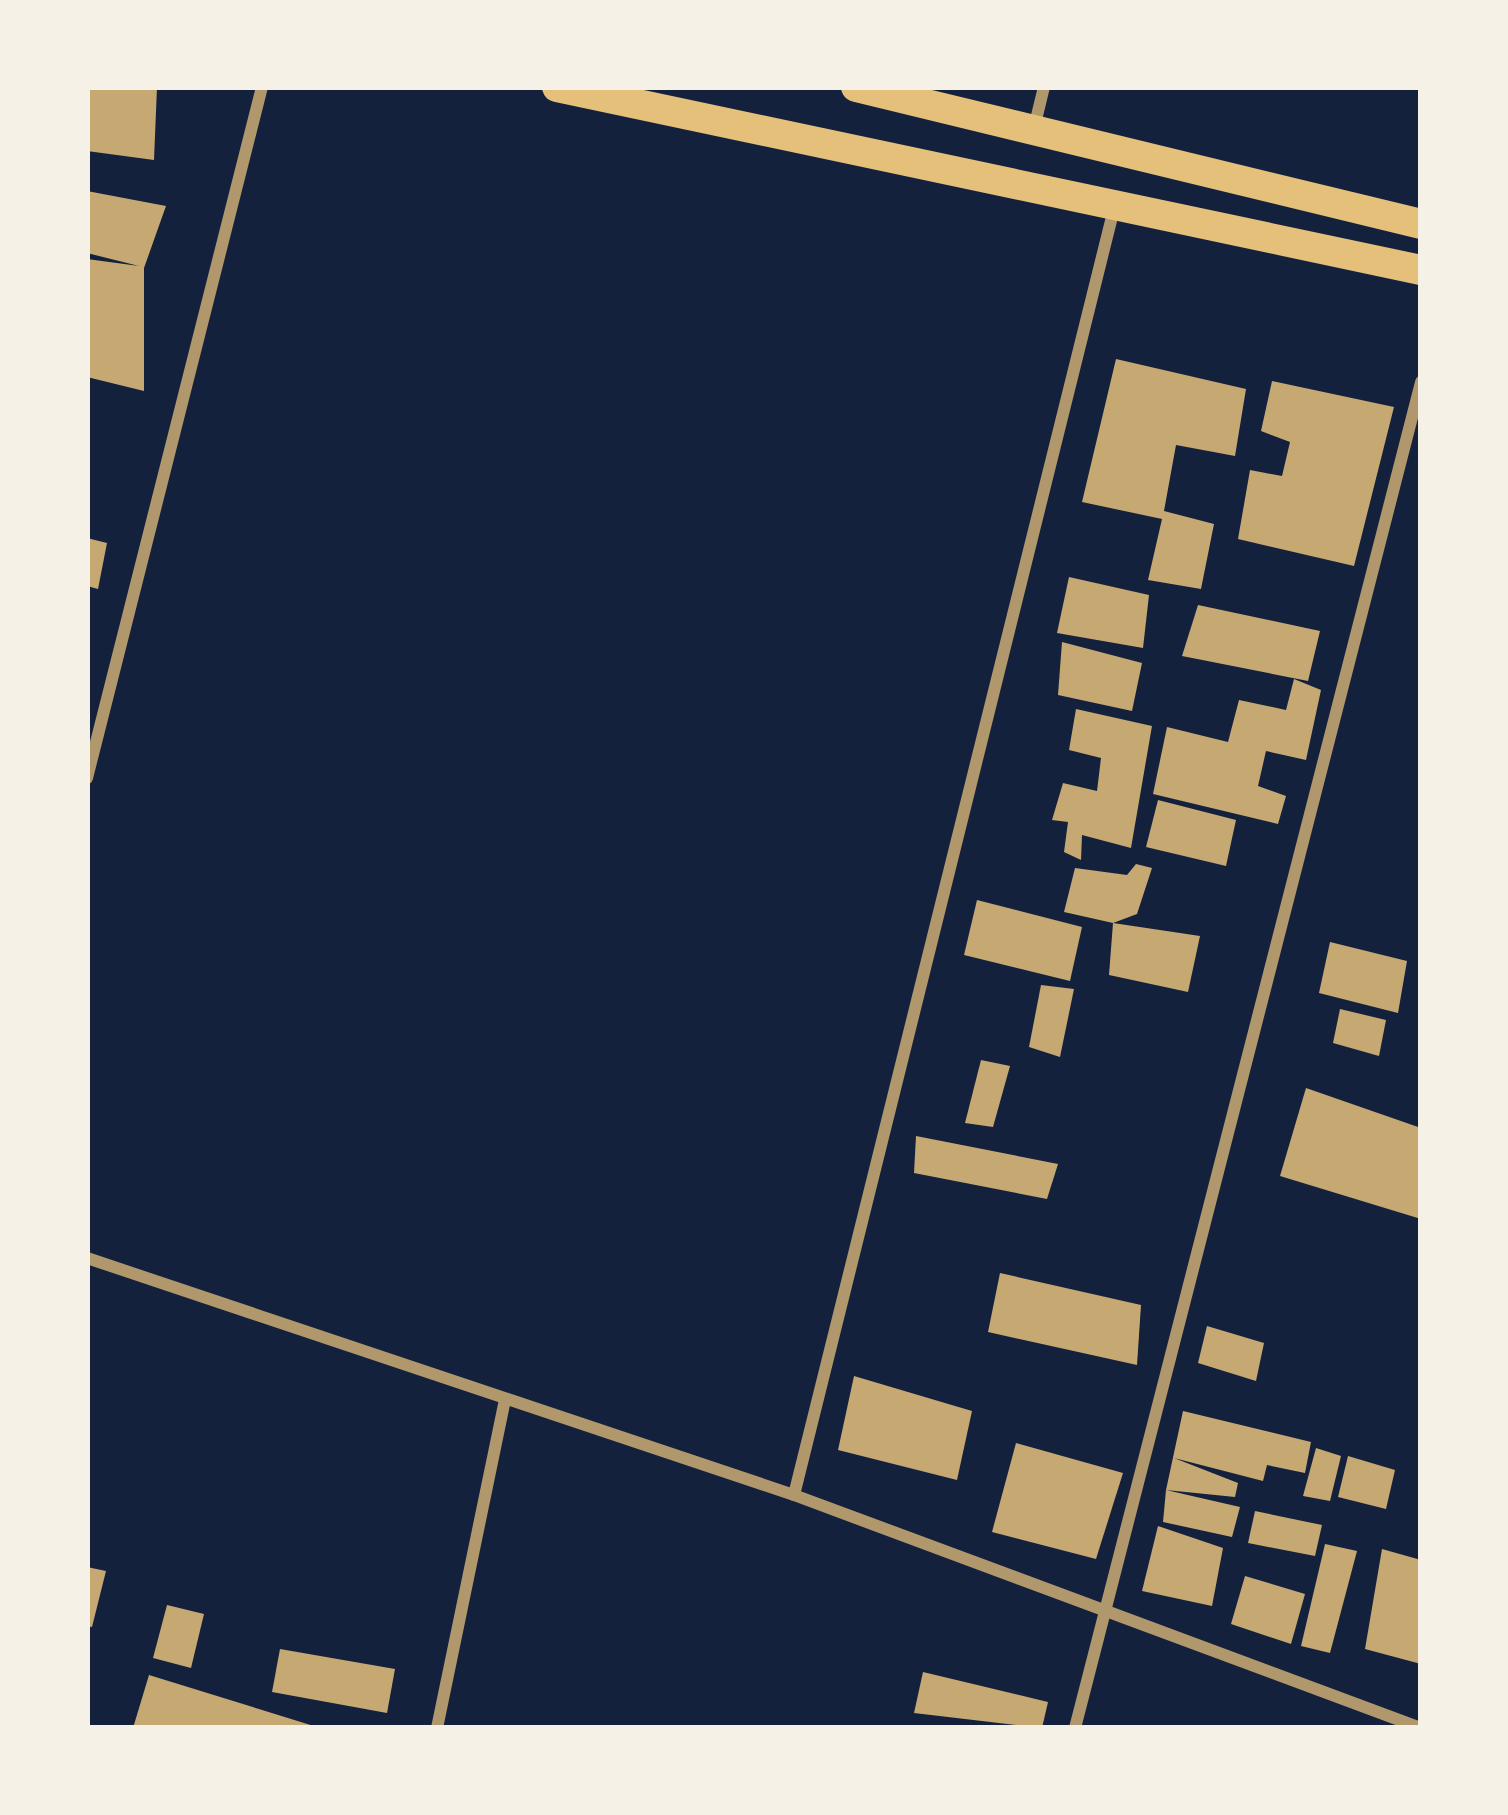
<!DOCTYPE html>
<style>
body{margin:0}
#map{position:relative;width:1508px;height:1815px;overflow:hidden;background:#14213d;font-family:"Playfair Display",serif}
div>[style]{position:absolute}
.building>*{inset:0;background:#c6a872}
.minor>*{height:12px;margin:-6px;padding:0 6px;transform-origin:6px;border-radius:6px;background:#b1986c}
.trunk>*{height:30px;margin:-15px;padding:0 15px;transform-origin:15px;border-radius:15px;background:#e5c07b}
span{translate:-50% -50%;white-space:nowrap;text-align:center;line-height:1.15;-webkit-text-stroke:9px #f6f1e7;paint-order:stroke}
.frame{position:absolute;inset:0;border:90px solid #f6f1e7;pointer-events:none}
</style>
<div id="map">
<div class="building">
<i style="clip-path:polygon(87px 87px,157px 87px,154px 160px,87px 151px)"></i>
<i style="clip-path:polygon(87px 191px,166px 206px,144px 268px,144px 391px,87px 377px,87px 259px,139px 266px,87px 253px)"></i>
<i style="clip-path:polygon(1116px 359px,1246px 389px,1235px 456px,1176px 445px,1164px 511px,1214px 524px,1201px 589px,1148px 580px,1162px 519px,1082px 502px)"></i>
<i style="clip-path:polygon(1272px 381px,1394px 407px,1354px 566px,1238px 539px,1250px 470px,1282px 476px,1290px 442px,1261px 431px)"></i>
<i style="clip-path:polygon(87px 538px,107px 543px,98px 589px,87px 586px)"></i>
<i style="clip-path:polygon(1069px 577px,1149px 595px,1143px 648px,1057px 633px)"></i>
<i style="clip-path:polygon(1198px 605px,1320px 631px,1308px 681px,1182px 656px)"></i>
<i style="clip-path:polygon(1062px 642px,1142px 663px,1132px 711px,1058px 695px)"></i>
<i style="clip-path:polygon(1294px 679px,1321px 690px,1306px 760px,1266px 751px,1258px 786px,1286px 796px,1278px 824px,1153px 794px,1167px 727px,1228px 742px,1239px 700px,1286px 710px)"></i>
<i style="clip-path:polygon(1076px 709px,1152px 726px,1131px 848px,1082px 835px,1081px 860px,1064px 852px,1068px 822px,1052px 820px,1063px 783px,1097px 791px,1101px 758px,1069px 750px)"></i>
<i style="clip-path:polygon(1158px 800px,1236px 820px,1226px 866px,1146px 847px)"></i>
<i style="clip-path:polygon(1136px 864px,1152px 868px,1137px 914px,1113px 923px,1064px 912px,1075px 868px,1127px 875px)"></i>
<i style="clip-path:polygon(977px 900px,1082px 927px,1070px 981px,964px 955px)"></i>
<i style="clip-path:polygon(1113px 923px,1200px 936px,1188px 992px,1109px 975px)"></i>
<i style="clip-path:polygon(1330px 942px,1407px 961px,1398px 1013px,1319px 993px)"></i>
<i style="clip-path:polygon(1041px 985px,1074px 989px,1060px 1057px,1029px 1047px)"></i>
<i style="clip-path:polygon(1340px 1009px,1386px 1020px,1379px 1056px,1333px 1043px)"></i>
<i style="clip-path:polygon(981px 1060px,1010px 1066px,993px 1127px,965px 1123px)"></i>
<i style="clip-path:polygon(1306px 1088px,1421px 1128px,1421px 1219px,1280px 1176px)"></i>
<i style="clip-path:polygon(916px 1136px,1058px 1164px,1047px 1199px,914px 1173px)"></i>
<i style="clip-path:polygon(1000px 1273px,1141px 1305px,1137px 1365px,988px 1332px)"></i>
<i style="clip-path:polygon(1207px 1326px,1264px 1343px,1256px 1381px,1198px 1363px)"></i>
<i style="clip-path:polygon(854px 1376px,972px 1411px,957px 1480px,838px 1450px)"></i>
<i style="clip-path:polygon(1183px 1411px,1311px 1442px,1305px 1473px,1267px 1465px,1263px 1481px,1174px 1458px,1238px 1483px,1235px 1497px,1166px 1490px,1240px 1507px,1232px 1537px,1163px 1522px,1166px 1490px)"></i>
<i style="clip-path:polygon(1016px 1443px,1123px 1473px,1096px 1559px,992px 1532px)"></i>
<i style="clip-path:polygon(1316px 1448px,1341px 1456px,1330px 1501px,1303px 1496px)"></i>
<i style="clip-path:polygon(1348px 1456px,1395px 1470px,1386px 1509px,1338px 1497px)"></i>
<i style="clip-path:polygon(1255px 1511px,1322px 1525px,1315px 1556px,1248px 1543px)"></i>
<i style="clip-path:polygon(1158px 1526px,1223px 1548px,1212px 1606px,1142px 1591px)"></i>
<i style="clip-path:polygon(1325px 1544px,1357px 1551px,1330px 1653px,1301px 1646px)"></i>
<i style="clip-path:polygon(1382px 1549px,1421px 1560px,1421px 1664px,1365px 1649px)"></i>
<i style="clip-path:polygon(87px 1567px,106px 1571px,92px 1627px,87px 1626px)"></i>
<i style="clip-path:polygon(1245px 1576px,1305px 1594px,1291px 1644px,1231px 1624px)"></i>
<i style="clip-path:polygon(167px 1605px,204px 1614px,191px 1668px,153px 1658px)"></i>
<i style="clip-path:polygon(280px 1649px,395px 1669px,387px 1713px,272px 1692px)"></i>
<i style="clip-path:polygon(923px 1672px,1048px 1702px,1042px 1728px,914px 1713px)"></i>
<i style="clip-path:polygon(149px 1675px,317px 1727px,317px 1728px,133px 1728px)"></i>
</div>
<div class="minor">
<i style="left:1034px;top:128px;width:42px;rotate:-76.3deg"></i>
<i style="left:87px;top:778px;width:713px;rotate:-75.79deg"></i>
<i style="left:87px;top:1258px;width:746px;rotate:18.53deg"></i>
<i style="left:794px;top:1495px;width:669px;rotate:20.39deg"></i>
<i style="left:794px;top:1495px;width:1325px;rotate:-76.03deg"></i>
<i style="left:437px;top:1728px;width:336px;rotate:-78.3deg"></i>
<i style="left:1075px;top:1728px;width:1390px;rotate:-75.58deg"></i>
</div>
<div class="trunk">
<i style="left:557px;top:87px;width:883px;rotate:11.96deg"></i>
<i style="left:856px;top:87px;width:581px;rotate:13.63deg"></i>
</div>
<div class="frame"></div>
</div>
